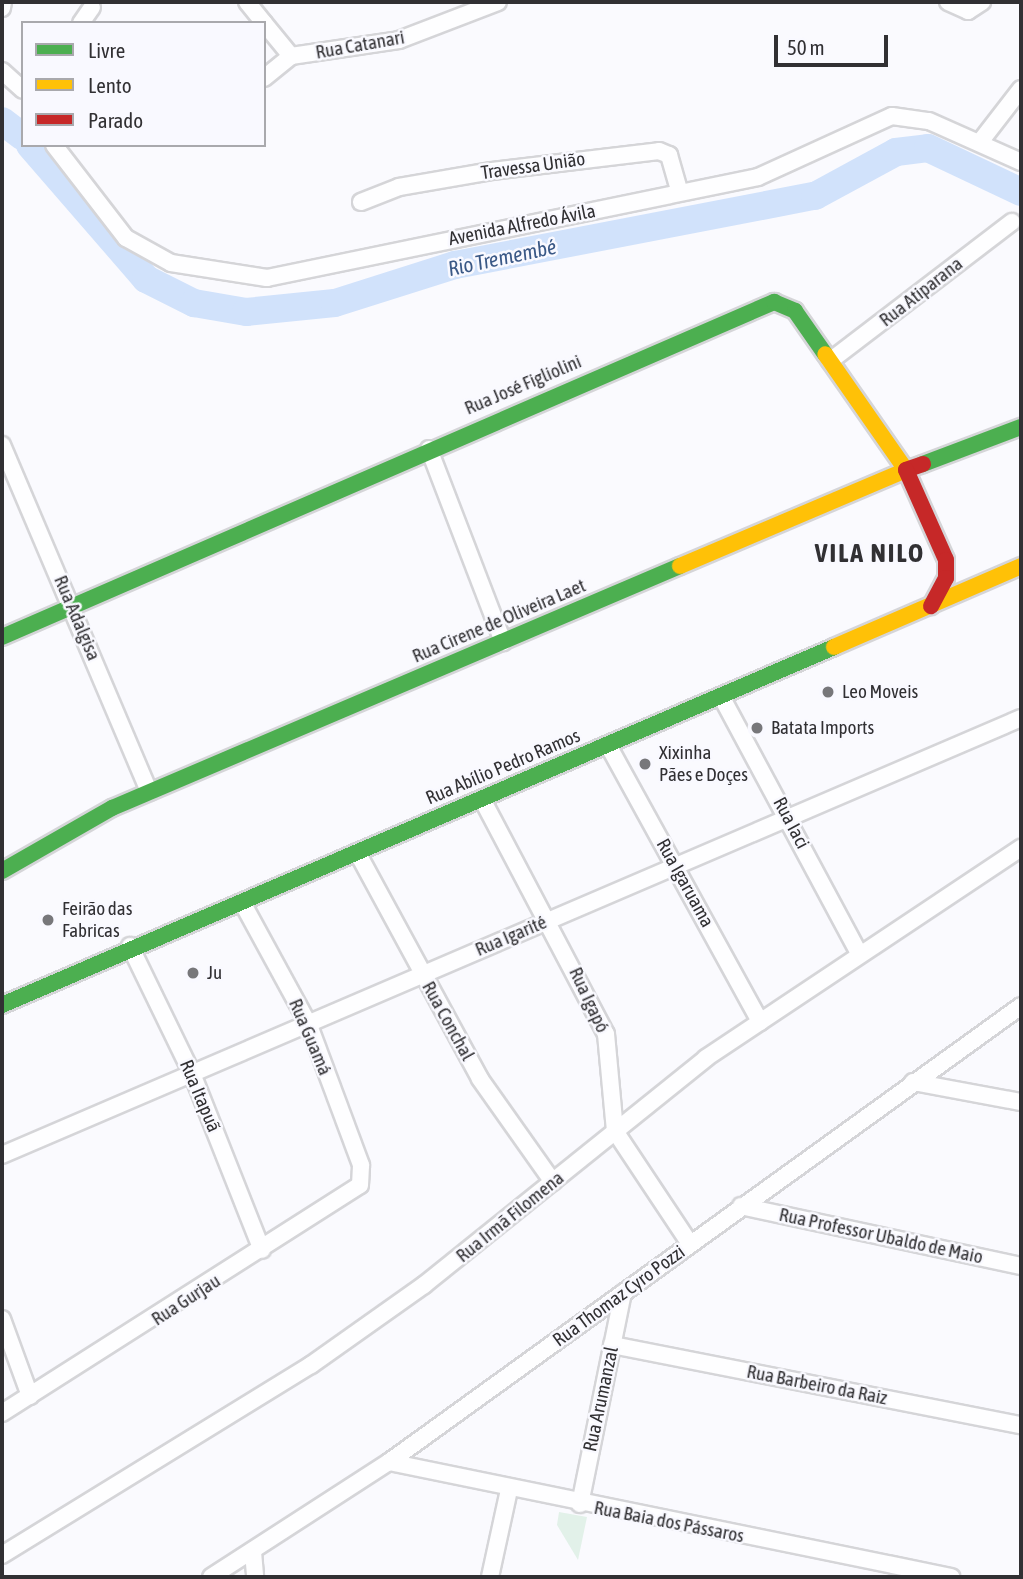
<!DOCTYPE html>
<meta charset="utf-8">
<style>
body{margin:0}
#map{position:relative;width:1023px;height:1579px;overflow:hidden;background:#fafafe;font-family:"Asap Condensed",sans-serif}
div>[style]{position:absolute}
.green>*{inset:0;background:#e2f1e9}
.river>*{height:28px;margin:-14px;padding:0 14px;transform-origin:14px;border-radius:14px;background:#d1e2fb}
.roads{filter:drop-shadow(2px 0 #d5d5d8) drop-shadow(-2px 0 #d5d5d8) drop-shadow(0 2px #d5d5d8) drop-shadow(0 -2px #d5d5d8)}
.street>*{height:16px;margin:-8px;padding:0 8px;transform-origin:8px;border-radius:8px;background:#fefeff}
.fast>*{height:16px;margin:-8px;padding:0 8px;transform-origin:8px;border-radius:8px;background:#4caf50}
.slow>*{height:16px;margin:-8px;padding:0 8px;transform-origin:8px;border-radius:8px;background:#ffc107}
.jam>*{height:16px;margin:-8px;padding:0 8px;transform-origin:8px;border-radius:8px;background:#c62828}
.dots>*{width:19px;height:19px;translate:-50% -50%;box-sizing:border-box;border:4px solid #f9f9ff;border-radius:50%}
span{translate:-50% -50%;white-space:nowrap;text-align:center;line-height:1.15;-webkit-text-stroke:5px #f9f9ff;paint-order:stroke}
.street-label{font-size:19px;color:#313033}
.poi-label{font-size:19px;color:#313033}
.left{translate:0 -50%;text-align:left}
.water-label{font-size:21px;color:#3a5886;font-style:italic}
.district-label{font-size:26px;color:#313033;font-weight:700;letter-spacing:2px}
.frame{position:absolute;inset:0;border:4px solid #313033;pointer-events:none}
.legend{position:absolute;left:21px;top:21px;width:245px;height:126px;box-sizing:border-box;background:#f9f9ff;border:2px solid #a9a9ad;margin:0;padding:9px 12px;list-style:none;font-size:21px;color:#313033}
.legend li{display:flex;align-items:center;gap:14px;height:35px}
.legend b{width:35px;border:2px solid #a9a9ad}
.scale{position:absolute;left:774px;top:35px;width:114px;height:32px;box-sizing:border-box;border:4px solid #313033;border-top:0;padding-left:9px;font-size:21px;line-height:24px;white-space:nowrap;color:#313033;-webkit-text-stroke:5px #f9f9ff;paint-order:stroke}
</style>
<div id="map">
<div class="green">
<i style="clip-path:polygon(559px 1512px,587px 1517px,578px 1560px,557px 1525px)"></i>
</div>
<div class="river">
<i style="left:2px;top:121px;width:26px;rotate:37deg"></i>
<i style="left:30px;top:145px;width:177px;rotate:49.1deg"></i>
<i style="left:146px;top:279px;width:54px;rotate:26.6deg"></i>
<i style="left:194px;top:303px;width:53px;rotate:9.8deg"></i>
<i style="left:246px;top:312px;width:89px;rotate:-5.8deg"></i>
<i style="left:335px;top:303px;width:126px;rotate:-17.6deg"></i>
<i style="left:455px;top:265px;width:367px;rotate:-10.9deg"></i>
<i style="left:815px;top:196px;width:92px;rotate:-28.5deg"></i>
<i style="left:896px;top:152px;width:32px;rotate:-7deg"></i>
<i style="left:928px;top:148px;width:103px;rotate:25.3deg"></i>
</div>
<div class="roads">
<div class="street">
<i style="left:247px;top:2px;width:27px;rotate:51deg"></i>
<i style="left:948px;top:2px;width:22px;rotate:24deg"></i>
<i style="left:968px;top:11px;width:17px;rotate:-33deg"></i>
<i style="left:2px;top:8px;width:6px;rotate:-81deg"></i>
<i style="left:81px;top:23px;width:19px;rotate:-55deg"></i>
<i style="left:264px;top:23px;width:43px;rotate:50.7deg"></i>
<i style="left:2px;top:71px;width:28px;rotate:42deg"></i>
<i style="left:264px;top:78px;width:35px;rotate:-39deg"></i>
<i style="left:291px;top:56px;width:109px;rotate:-8.4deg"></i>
<i style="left:399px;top:40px;width:106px;rotate:-21deg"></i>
<i style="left:980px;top:142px;width:67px;rotate:-52.3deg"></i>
<i style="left:54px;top:145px;width:118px;rotate:52.3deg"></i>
<i style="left:126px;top:238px;width:51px;rotate:29.1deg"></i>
<i style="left:171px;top:263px;width:97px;rotate:8.9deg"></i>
<i style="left:267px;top:278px;width:501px;rotate:-11.62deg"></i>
<i style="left:758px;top:177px;width:147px;rotate:-24.5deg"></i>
<i style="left:892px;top:116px;width:37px;rotate:8deg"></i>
<i style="left:929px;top:121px;width:101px;rotate:24deg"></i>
<i style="left:361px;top:202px;width:41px;rotate:-21.5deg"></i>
<i style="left:399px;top:187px;width:94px;rotate:-9.8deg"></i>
<i style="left:492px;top:171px;width:168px;rotate:-6.8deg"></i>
<i style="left:659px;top:151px;width:11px;rotate:22deg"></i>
<i style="left:669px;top:155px;width:37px;rotate:74deg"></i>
<i style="left:830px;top:361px;width:229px;rotate:-37.4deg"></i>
<i style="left:2px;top:445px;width:377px;rotate:67deg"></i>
<i style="left:429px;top:449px;width:207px;rotate:69deg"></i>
<i style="left:721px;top:696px;width:290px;rotate:61.8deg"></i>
<i style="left:608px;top:745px;width:316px;rotate:61.2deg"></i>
<i style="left:482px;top:799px;width:266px;rotate:62.2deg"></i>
<i style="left:606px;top:1034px;width:97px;rotate:84.7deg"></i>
<i style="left:615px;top:1131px;width:136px;rotate:56.4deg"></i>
<i style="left:357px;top:852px;width:258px;rotate:61.5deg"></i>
<i style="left:480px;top:1079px;width:126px;rotate:54.7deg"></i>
<i style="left:130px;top:946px;width:144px;rotate:64.1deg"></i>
<i style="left:193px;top:1076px;width:187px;rotate:68.4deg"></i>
<i style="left:913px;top:1082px;width:110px;rotate:10.5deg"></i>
<i style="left:2px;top:1155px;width:1109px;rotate:-23.21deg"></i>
<i style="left:741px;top:1206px;width:286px;rotate:12.1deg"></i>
<i style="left:2px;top:1319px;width:82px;rotate:70deg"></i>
<i style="left:612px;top:1345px;width:417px;rotate:11.1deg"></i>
<i style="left:2px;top:1413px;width:424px;rotate:-32.5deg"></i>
<i style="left:360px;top:1185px;width:20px;rotate:-87deg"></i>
<i style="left:361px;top:1165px;width:149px;rotate:-110.4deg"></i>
<i style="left:309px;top:1025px;width:140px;rotate:-118.6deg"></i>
<i style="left:389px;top:1462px;width:574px;rotate:11.56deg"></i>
<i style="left:580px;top:1504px;width:215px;rotate:-78.5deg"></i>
<i style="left:253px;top:1552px;width:25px;rotate:85deg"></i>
<i style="left:2px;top:1555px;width:363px;rotate:-31.6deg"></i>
<i style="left:311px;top:1365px;width:138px;rotate:-35.3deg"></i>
<i style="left:424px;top:1285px;width:362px;rotate:-38.8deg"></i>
<i style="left:706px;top:1058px;width:379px;rotate:-33.7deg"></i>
<i style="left:211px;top:1577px;width:212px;rotate:-32.9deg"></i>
<i style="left:389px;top:1462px;width:779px;rotate:-35.81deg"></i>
<i style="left:490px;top:1577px;width:89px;rotate:-77.7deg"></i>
</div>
<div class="fast">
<i style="left:923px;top:464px;width:105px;rotate:-20.7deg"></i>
<i style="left:2px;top:637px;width:842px;rotate:-23.46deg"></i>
<i style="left:774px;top:302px;width:23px;rotate:23deg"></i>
<i style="left:795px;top:311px;width:52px;rotate:55.1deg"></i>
<i style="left:2px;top:871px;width:127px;rotate:-29.8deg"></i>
<i style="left:112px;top:808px;width:617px;rotate:-23.08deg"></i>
<i style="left:2px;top:1005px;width:906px;rotate:-23.28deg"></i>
</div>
<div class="slow">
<i style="left:680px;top:566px;width:246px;rotate:-23deg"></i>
<i style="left:906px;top:470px;width:141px;rotate:-124.9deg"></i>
<i style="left:834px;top:647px;width:204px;rotate:-23.4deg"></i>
</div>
<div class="jam">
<i style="left:923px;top:464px;width:18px;rotate:161deg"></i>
<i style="left:906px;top:470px;width:98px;rotate:66deg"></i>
<i style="left:946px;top:560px;width:18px;rotate:90deg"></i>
<i style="left:946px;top:578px;width:32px;rotate:118deg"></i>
</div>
</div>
<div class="dots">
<i style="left:828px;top:692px;background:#77777a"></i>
<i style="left:757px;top:728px;background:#77777a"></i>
<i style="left:645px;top:764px;background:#77777a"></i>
<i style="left:48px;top:920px;background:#77777a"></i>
<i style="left:193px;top:973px;background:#77777a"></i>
</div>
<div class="street-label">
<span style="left:360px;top:45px;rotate:-10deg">Rua Catanari</span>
<span style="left:533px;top:166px;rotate:-8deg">Travessa União</span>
<span style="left:522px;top:225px;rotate:-11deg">Avenida Alfredo Ávila</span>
<span style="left:921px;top:292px;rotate:-38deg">Rua Atiparana</span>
<span style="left:523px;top:385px;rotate:-23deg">Rua José Figliolini</span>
<span style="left:77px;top:618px;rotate:67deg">Rua Adalgisa</span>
<span style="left:499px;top:621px;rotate:-23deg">Rua Cirene de Oliveira Laet</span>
<span style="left:503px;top:767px;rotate:-23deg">Rua Abílio Pedro Ramos</span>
<span style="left:791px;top:823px;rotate:62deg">Rua Iaci</span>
<span style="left:685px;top:883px;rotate:61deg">Rua Igaruama</span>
<span style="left:511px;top:936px;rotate:-23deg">Rua Igarité</span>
<span style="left:589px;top:1000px;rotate:65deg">Rua Igapó</span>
<span style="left:448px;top:1021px;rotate:61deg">Rua Conchal</span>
<span style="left:310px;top:1037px;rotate:67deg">Rua Guamá</span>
<span style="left:200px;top:1096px;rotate:67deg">Rua Itapuã</span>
<span style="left:510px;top:1217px;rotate:-39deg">Rua Irmã Filomena</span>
<span style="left:881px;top:1236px;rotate:12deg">Rua Professor Ubaldo de Maio</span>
<span style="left:619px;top:1296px;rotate:-36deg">Rua Thomaz Cyro Pozzi</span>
<span style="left:186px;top:1300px;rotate:-33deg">Rua Gurjau</span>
<span style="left:817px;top:1385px;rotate:11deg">Rua Barbeiro da Raiz</span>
<span style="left:601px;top:1399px;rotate:-78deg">Rua Arumanzal</span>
<span style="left:669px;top:1522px;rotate:11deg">Rua Baia dos Pássaros</span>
</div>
<div class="poi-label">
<span class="left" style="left:842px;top:692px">Leo Moveis</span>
<span class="left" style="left:771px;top:728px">Batata Imports</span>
<span class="left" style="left:659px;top:764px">Xixinha<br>Pães e Doçes</span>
<span class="left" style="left:62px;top:920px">Feirão das<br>Fabricas</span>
<span class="left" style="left:207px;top:973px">Ju</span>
</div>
<div class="water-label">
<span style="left:502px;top:257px;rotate:-12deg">Rio Tremembé</span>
</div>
<div class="district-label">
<span style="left:870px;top:554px">VILA NILO</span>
</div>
<div class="frame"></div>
<ul class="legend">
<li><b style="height:9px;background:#4caf50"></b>Livre</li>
<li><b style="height:9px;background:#ffc107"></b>Lento</li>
<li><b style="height:9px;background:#c62828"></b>Parado</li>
</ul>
<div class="scale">50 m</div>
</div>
